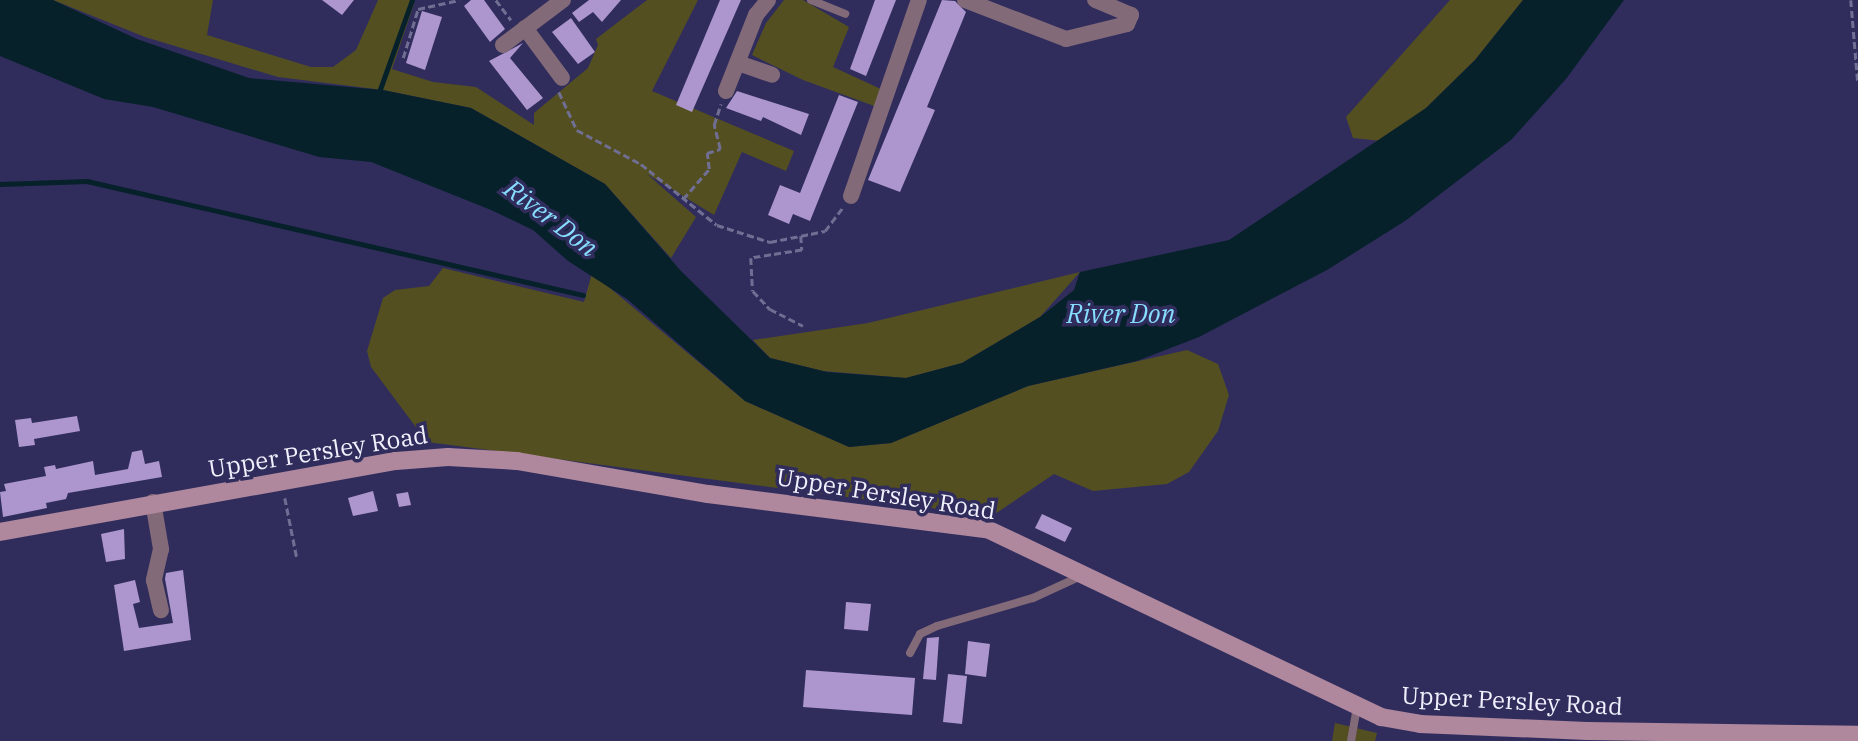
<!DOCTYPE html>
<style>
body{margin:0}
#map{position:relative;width:1858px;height:741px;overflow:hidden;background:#302d5d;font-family:"IBM Plex Serif",serif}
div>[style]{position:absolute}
.green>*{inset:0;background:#534f21}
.water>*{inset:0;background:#07212a}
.stream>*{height:4.5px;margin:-2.25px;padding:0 2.25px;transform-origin:2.25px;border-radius:2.25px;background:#07212a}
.building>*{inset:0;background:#ad96cd}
.path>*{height:2.5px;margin-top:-1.25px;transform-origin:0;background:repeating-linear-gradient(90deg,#706f93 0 7px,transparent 0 10.5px)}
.lane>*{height:8px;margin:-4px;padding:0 4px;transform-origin:4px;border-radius:4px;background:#836a78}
.street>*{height:16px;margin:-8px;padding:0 8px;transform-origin:8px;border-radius:8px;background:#836a78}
.secondary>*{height:18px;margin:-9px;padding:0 9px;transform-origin:9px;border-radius:9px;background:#af889e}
span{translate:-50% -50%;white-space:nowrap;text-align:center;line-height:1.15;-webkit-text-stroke:7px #302d5d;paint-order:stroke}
.street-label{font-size:24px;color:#f0f1fd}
.water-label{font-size:26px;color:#87ddfd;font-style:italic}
</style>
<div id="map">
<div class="green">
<i style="clip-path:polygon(53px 0,213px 0,207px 35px,311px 67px,333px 67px,356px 50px,378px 0,411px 0,414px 4px,392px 69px,433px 82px,476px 87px,534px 125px,534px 113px,588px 68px,598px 45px,596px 39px,647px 0,698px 0,652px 91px,794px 151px,786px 171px,742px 152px,714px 215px,647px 174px,696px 217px,671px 258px,605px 184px,471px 108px,383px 90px,278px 77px,145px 37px)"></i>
<i style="clip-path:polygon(784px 0,803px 0,849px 27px,833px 67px,883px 90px,877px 107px,803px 80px,752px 55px,766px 23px)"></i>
<i style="clip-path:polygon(1450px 0,1523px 0,1475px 60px,1426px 108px,1381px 141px,1353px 138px,1346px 117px)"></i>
<i style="clip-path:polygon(443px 268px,584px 302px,592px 273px,745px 401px,849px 447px,891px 443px,1028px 386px,1187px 350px,1218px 364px,1229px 395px,1218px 431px,1189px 472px,1167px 484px,1093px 491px,1054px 474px,992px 516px,427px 442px,371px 367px,367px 351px,383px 298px,395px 290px,429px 286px)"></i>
<i style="clip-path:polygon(1080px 272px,1040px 317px,962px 363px,906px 378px,823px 371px,770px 358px,753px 340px,868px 323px)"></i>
<i style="clip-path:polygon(1335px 723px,1377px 733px,1375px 741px,1332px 741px)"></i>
</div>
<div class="water">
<i style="clip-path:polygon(0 0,53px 0,137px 39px,249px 78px,383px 90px,471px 108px,605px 184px,681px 271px,770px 358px,827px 372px,906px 378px,962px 363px,1040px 317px,1074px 290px,1080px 272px,1229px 240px,1426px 108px,1475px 60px,1523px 0,1624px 0,1566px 79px,1511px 140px,1405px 221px,1327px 270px,1199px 337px,1137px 361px,1028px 386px,891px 443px,849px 447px,745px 401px,627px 299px,568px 261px,533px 230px,491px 210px,371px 162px,319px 157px,153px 107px,104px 99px,0 56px)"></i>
</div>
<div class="stream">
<i style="left:378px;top:95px;width:101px;rotate:-70.3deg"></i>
<i style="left:0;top:184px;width:87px;rotate:-2deg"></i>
<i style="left:87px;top:181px;width:509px;rotate:12.94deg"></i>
</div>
<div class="building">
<i style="clip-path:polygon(322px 0,354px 0,342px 15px)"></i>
<i style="clip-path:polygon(471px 0,484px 0,505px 29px,490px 42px,464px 6px)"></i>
<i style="clip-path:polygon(589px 0,621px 0,602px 22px,593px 12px,579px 22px,572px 13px)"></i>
<i style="clip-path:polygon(720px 0,741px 0,692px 112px,676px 105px)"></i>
<i style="clip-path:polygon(875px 0,896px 0,866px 76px,850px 69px)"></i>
<i style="clip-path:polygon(942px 0,955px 1px,966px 12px,927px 107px,935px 110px,900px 192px,868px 180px)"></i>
<i style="clip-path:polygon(422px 11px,442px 17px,425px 70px,406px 63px)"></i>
<i style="clip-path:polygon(571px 18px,595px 52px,578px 64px,552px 32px)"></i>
<i style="clip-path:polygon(523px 43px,510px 58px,543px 98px,527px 110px,489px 61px)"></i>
<i style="clip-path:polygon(737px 91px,809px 114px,801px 135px,763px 117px,761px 121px,726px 108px)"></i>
<i style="clip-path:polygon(839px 95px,858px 102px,810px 221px,793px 214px,789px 224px,768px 215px,780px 185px,800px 193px)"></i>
<i style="clip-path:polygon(77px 416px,80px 431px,34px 439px,35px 445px,19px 447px,15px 420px,31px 418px,32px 423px)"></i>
<i style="clip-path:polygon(142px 450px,145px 464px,159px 461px,162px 477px,68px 493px,66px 499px,46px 503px,47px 508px,3px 517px,0 492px,6px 491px,4px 484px,46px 476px,44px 467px,55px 465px,56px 469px,93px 461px,95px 475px,128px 469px,132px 452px)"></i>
<i style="clip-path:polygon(373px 491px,378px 511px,353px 516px,348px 498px)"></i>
<i style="clip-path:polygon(408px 492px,411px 505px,399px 507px,396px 494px)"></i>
<i style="clip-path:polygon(1042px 514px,1072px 528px,1065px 542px,1035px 528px)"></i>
<i style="clip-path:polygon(124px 529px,125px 559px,106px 562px,101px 534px)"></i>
<i style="clip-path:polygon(183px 570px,191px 640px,124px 651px,114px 585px,135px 580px,140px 602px,133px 604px,139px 628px,173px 623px,165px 579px,166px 573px)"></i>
<i style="clip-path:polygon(846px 602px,871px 604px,868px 631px,844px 629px)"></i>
<i style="clip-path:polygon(939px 637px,936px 680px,923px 679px,927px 638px)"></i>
<i style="clip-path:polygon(968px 641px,990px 644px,986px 677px,965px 674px)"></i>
<i style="clip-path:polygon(806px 670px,915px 678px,912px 715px,803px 707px)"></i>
<i style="clip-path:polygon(948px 674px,967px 676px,962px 724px,943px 722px)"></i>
</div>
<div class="path">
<i style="left:496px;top:0;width:25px;rotate:53deg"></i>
<i style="left:1851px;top:0;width:84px;rotate:85.2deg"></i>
<i style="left:403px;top:58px;width:51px;rotate:-73deg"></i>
<i style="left:418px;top:9px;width:42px;rotate:-12.4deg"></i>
<i style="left:559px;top:92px;width:42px;rotate:64.7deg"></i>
<i style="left:577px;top:130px;width:72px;rotate:28deg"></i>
<i style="left:641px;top:164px;width:97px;rotate:38.8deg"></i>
<i style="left:717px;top:225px;width:56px;rotate:17.8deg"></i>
<i style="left:770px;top:242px;width:56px;rotate:-11.3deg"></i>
<i style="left:825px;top:231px;width:30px;rotate:-53deg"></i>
<i style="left:683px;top:199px;width:40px;rotate:-49deg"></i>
<i style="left:709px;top:169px;width:16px;rotate:-97deg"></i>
<i style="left:707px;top:153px;width:14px;rotate:-17deg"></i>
<i style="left:720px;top:149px;width:25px;rotate:-104deg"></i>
<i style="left:714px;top:125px;width:22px;rotate:-72deg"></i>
<i style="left:801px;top:236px;width:14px;rotate:86deg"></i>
<i style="left:802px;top:250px;width:52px;rotate:171.1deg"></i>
<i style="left:751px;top:258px;width:33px;rotate:87deg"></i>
<i style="left:753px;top:291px;width:25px;rotate:47deg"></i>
<i style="left:770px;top:309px;width:37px;rotate:27deg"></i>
<i style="left:285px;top:498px;width:61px;rotate:78.7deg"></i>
</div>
<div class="lane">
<i style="left:811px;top:0;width:37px;rotate:22deg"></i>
<i style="left:910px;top:653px;width:21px;rotate:-62deg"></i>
<i style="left:920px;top:634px;width:19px;rotate:-25deg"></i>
<i style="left:937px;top:626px;width:100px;rotate:-16.3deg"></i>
<i style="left:1033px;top:598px;width:55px;rotate:-24.7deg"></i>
<i style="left:1351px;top:741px;width:34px;rotate:-80deg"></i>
</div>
<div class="street">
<i style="left:965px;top:0;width:108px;rotate:21.1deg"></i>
<i style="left:1066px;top:39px;width:63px;rotate:-13.8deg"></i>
<i style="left:1127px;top:24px;width:10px;rotate:-66deg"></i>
<i style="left:1131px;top:15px;width:39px;rotate:-157deg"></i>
<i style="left:525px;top:28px;width:62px;rotate:53.5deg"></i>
<i style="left:503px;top:45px;width:75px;rotate:-36.9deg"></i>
<i style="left:738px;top:63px;width:36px;rotate:19deg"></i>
<i style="left:726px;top:91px;width:82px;rotate:-68.5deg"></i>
<i style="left:756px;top:15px;width:19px;rotate:-51deg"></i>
<i style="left:851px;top:196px;width:207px;rotate:-70.9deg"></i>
<i style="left:153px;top:502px;width:48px;rotate:80.3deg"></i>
<i style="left:161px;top:549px;width:32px;rotate:103deg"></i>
<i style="left:154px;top:580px;width:31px;rotate:77deg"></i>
</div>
<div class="secondary">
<i style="left:0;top:532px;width:402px;rotate:-10.2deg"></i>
<i style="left:396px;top:461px;width:52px;rotate:-4.4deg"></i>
<i style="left:448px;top:457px;width:69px;rotate:3.3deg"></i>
<i style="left:517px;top:461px;width:194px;rotate:9.8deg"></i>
<i style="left:708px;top:494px;width:281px;rotate:7.2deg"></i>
<i style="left:987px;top:529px;width:437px;rotate:25.5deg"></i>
<i style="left:1381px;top:717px;width:40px;rotate:10deg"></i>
<i style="left:1420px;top:724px;width:167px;rotate:2.4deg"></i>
<i style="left:1587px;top:731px;width:271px;rotate:0.8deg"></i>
</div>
<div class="street-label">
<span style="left:318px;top:452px;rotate:-9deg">Upper Persley Road</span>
<span style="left:886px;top:494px;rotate:9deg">Upper Persley Road</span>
<span style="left:1512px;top:701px;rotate:3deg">Upper Persley Road</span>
</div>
<div class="water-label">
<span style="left:551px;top:218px;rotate:37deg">River Don</span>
<span style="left:1121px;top:314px">River Don</span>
</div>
</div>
